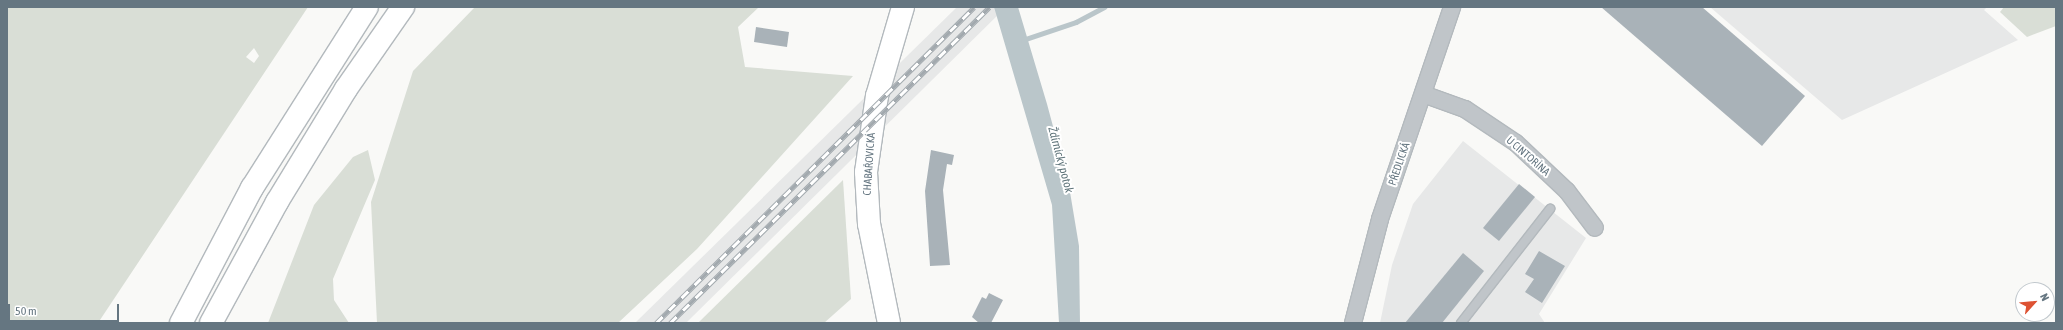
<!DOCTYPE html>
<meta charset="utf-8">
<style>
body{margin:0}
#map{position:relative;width:2063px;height:330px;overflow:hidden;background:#f9f9f7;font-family:"Asap Condensed",sans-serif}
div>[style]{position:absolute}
.built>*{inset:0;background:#e7e8e8}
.green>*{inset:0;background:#d9ded6}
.water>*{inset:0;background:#bac6ca}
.stream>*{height:4.5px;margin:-2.25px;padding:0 2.25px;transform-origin:2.25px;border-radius:2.25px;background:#bac6ca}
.building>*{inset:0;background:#a9b2b8}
.roads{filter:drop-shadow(1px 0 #b3b9bd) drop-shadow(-1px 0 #b3b9bd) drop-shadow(0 1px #b3b9bd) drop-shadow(0 -1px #b3b9bd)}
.service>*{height:8px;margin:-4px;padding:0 4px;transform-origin:4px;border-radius:4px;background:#c0c5c9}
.minor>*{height:16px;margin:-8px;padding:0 8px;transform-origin:8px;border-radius:8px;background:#c0c5c9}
.secondary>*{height:22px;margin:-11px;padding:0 11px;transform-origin:11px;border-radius:11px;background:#fff}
.motorway>*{height:22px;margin:-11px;padding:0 11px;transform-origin:11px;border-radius:11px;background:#fff}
.rail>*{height:4.5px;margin-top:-2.25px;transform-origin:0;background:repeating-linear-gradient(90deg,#fff 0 9px,#a2a9ae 0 18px);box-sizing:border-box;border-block:1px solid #a2a9ae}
span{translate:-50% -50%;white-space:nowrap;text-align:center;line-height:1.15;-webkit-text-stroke:4px #fff;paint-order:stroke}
.street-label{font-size:11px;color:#657681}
.water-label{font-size:12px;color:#60757b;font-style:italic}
.frame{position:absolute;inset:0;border:8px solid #657681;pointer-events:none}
.north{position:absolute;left:2015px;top:282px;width:40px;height:40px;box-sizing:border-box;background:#fff;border:1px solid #c1c8cd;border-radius:50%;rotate:63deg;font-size:11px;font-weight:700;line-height:16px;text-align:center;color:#657681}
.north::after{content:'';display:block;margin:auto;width:14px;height:18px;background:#dd5233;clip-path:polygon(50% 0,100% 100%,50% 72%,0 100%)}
.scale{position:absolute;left:8px;top:304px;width:111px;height:18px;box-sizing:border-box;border:2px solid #657681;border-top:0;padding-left:5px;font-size:12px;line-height:14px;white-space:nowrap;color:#657681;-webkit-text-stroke:3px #fff;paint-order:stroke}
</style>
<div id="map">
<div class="built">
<i style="clip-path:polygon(957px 7px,1006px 7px,686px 323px,635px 323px)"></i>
<i style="clip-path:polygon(1710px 7px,1987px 7px,1984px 10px,2018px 40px,1842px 120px)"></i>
<i style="clip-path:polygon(1463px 141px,1586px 238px,1539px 314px,1545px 323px,1380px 323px,1392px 265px,1413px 204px)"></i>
</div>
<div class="green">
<i style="clip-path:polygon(evenodd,7px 7px,308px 7px,98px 323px,7px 323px,7px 7px,254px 48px,259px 56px,254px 63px,246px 57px,254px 48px)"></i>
<i style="clip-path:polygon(475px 7px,759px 7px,738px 27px,745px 67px,853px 76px,697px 249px,618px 323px,377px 323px,371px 202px,413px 71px)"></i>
<i style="clip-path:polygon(2004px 7px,2056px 7px,2056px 26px,2027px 37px,2000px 12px)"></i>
<i style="clip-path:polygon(368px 150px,375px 180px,333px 279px,334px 300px,349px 323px,268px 323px,314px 205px,353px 157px)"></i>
<i style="clip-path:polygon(843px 180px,851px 299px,824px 323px,698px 323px)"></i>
</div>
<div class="water">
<i style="clip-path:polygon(994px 7px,1018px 7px,1047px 104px,1069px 186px,1079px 246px,1080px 323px,1059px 323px,1052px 205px)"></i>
</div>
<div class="stream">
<i style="left:1023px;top:40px;width:56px;rotate:-18.8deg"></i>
<i style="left:1076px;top:22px;width:32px;rotate:-28deg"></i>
</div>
<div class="building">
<i style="clip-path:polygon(1601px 7px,1702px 7px,1805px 96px,1762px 146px)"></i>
<i style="clip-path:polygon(756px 27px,789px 32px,787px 47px,754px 42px)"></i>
<i style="clip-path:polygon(931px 150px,954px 155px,952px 165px,947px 164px,943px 190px,950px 265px,930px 266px,925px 191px)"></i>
<i style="clip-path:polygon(1519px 184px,1535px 197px,1499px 241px,1483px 228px)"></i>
<i style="clip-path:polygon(1539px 251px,1565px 266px,1542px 303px,1525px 292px,1534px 279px,1525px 274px)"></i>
<i style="clip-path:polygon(1463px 253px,1484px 271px,1442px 323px,1405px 323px)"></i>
<i style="clip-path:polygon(989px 293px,1003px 300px,991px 323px,979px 323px,972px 317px,982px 297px,986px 299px)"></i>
</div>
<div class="roads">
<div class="service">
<i style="left:1461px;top:323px;width:145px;rotate:-52deg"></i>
</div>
<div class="minor">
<i style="left:1423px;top:94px;width:45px;rotate:19.7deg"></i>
<i style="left:1465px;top:109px;width:61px;rotate:33.7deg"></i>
<i style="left:1516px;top:143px;width:70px;rotate:43.3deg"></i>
<i style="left:1567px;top:191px;width:46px;rotate:52.9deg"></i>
<i style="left:1353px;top:323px;width:107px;rotate:-75.4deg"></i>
<i style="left:1380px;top:219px;width:224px;rotate:-71.2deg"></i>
</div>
<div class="secondary">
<i style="left:889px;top:323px;width:101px;rotate:-101.4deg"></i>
<i style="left:869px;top:224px;width:52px;rotate:-93.3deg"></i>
<i style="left:866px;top:172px;width:77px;rotate:-81.8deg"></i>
<i style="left:877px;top:96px;width:93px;rotate:-73.7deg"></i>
</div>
<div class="motorway">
<i style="left:181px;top:323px;width:153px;rotate:-62.3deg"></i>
<i style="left:252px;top:188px;width:214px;rotate:-57.6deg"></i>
<i style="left:211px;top:323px;width:138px;rotate:-61.4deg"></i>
<i style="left:277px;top:202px;width:132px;rotate:-58.6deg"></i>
<i style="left:346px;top:89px;width:100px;rotate:-55.2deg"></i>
</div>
</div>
<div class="rail">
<i style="left:656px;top:323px;width:448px;rotate:-44.8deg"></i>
<i style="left:670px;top:323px;width:449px;rotate:-44.7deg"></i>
</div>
<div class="street-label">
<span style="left:1528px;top:156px;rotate:41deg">U CINTORÍNA</span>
<span style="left:869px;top:164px;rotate:-86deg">CHABAŘOVICKÁ</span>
<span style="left:1399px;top:164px;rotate:-71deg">PŘEDLICKÁ</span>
</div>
<div class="water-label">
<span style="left:1060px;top:160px;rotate:75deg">Ždírnický potok</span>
</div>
<div class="frame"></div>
<div class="north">N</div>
<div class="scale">50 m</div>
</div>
